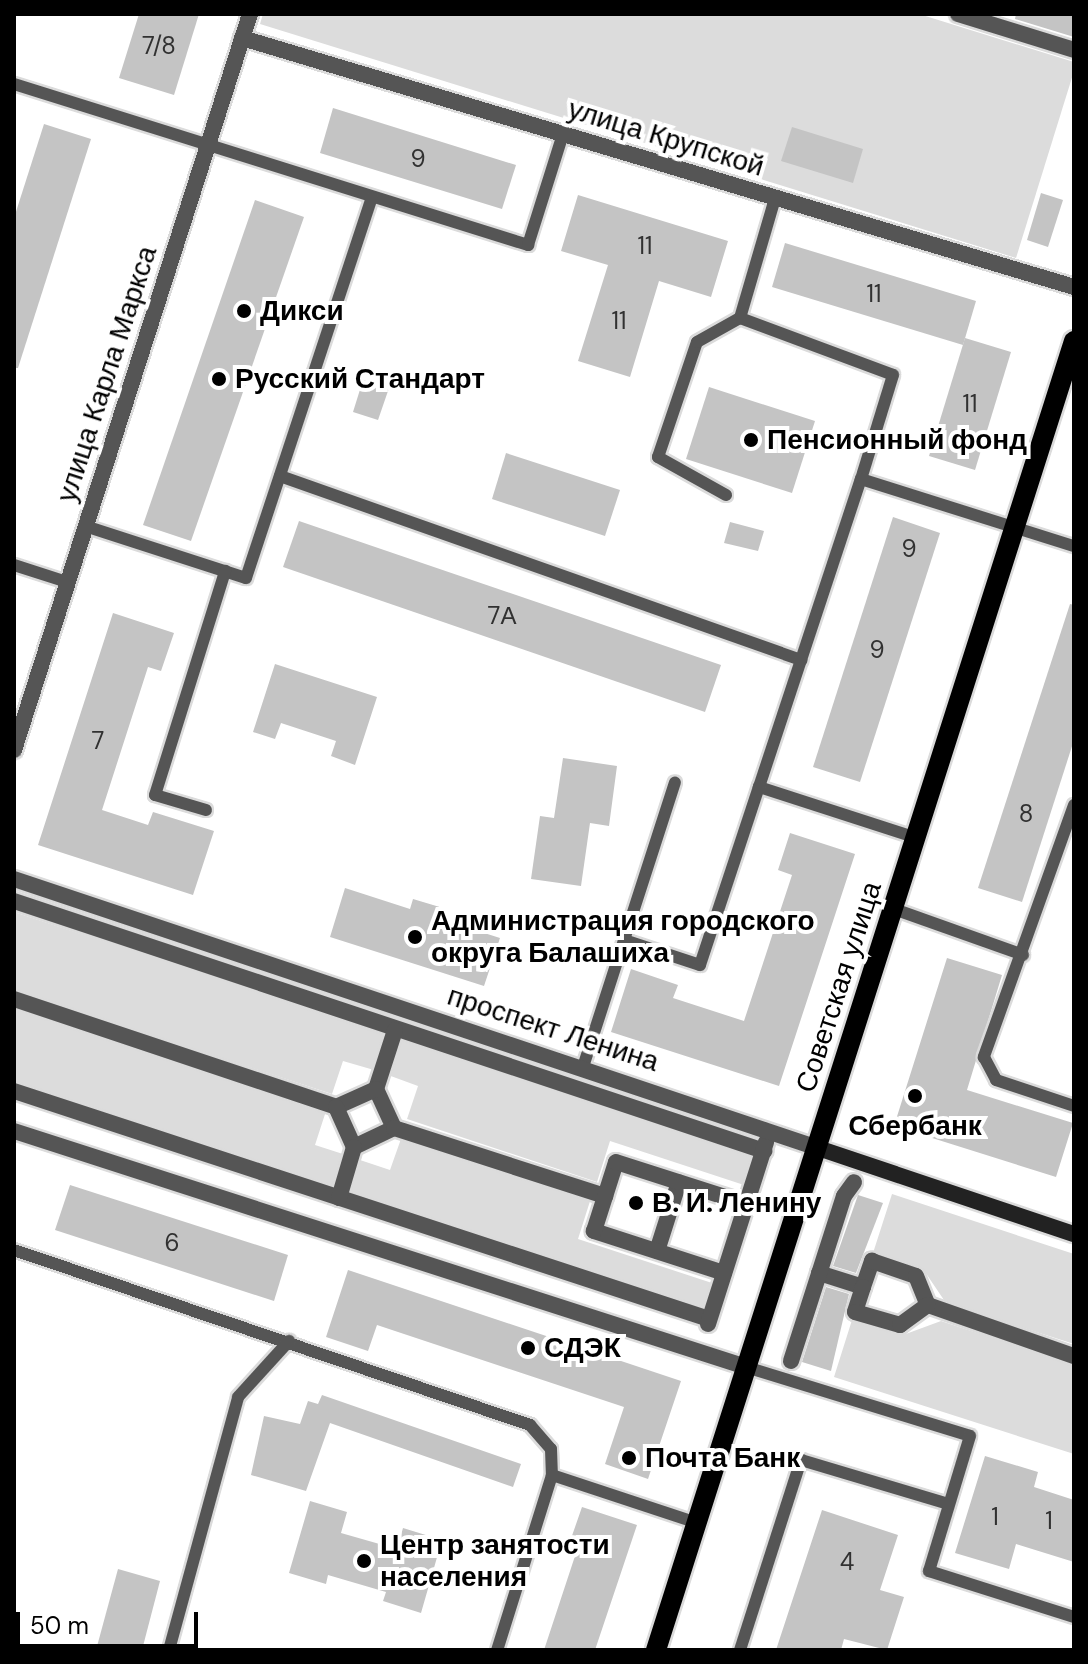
<!DOCTYPE html>
<meta charset="utf-8">
<style>
body{margin:0}
#map{position:relative;width:1088px;height:1664px;overflow:hidden;background:#fff;font-family:"DM Sans",sans-serif}
div>[style]{position:absolute}
.green>*{inset:0;background:#dcdcdc}
.building>*{inset:0;background:#c4c4c4}
.roads{filter:drop-shadow(2px 0 #dbdbdb) drop-shadow(-2px 0 #dbdbdb) drop-shadow(0 2px #dbdbdb) drop-shadow(0 -2px #dbdbdb)}
.service>*{height:12px;margin:-6px;padding:0 6px;transform-origin:6px;border-radius:6px;background:#555}
.pedestrian>*{height:16px;margin:-8px;padding:0 8px;transform-origin:8px;border-radius:8px;background:#555}
.minor>*{height:16px;margin:-8px;padding:0 8px;transform-origin:8px;border-radius:8px;background:#555}
.tertiary>*{height:16px;margin:-8px;padding:0 8px;transform-origin:8px;border-radius:8px;background:#555}
.secondary>*{height:16px;margin:-8px;padding:0 8px;transform-origin:8px;border-radius:8px;background:#222}
.primary>*{height:20px;margin:-10px;padding:0 10px;transform-origin:10px;border-radius:10px;background:#000}
.dots>*{width:22px;height:22px;translate:-50% -50%;box-sizing:border-box;border:4px solid #fff;border-radius:50%}
span{translate:-50% -50%;white-space:nowrap;text-align:center;line-height:1.15;-webkit-text-stroke:8px #fff;paint-order:stroke}
.number-label{font-size:24px;color:#313131}
.number-label span{-webkit-text-stroke-width:0}
.street-label{font-size:28px;color:#000}
.poi-label{font-size:28px;color:#000;font-weight:700}
.left{translate:0 -50%;text-align:left}
.frame{position:absolute;inset:0;border:16px solid #000;pointer-events:none}
.scale{position:absolute;left:16px;top:1612px;width:182px;height:36px;box-sizing:border-box;border:4px solid #000;border-top:0;padding-left:10px;font-size:24px;line-height:28px;white-space:nowrap;color:#000;-webkit-text-stroke:6px #fff;paint-order:stroke}
</style>
<div id="map">
<div class="green">
<i style="clip-path:polygon(263px 14px,919px 14px,1074px 62px,1074px 71px,1016px 258px,260px 24px)"></i>
<i style="clip-path:polygon(14px 912px,386px 1034px,374px 1070px,343px 1061px,332px 1094px,14px 990px)"></i>
<i style="clip-path:polygon(14px 1009px,326px 1111px,315px 1145px,346px 1155px,334px 1192px,14px 1087px)"></i>
<i style="clip-path:polygon(400px 1039px,754px 1155px,744px 1185px,610px 1141px,597px 1182px,407px 1119px,418px 1086px,388px 1075px)"></i>
<i style="clip-path:polygon(402px 1136px,591px 1198px,578px 1239px,712px 1283px,702px 1313px,348px 1196px,360px 1160px,390px 1170px)"></i>
<i style="clip-path:polygon(892px 1194px,1074px 1254px,1074px 1344px,946px 1303px,923px 1269px,873px 1253px)"></i>
<i style="clip-path:polygon(852px 1320px,903px 1335px,941px 1321px,1074px 1365px,1074px 1454px,834px 1377px)"></i>
</div>
<div class="building">
<i style="clip-path:polygon(139px 14px,199px 14px,174px 95px,119px 78px)"></i>
<i style="clip-path:polygon(1016px 14px,1074px 14px,1074px 37px,1015px 19px)"></i>
<i style="clip-path:polygon(333px 108px,516px 165px,502px 209px,320px 153px)"></i>
<i style="clip-path:polygon(44px 124px,91px 139px,18px 368px,14px 368px,14px 218px)"></i>
<i style="clip-path:polygon(792px 127px,863px 149px,853px 183px,781px 161px)"></i>
<i style="clip-path:polygon(1041px 193px,1063px 200px,1048px 247px,1027px 240px)"></i>
<i style="clip-path:polygon(578px 195px,728px 241px,711px 297px,659px 281px,630px 377px,578px 361px,608px 265px,561px 251px)"></i>
<i style="clip-path:polygon(255px 200px,304px 217px,191px 541px,143px 525px)"></i>
<i style="clip-path:polygon(785px 243px,976px 301px,963px 345px,772px 287px)"></i>
<i style="clip-path:polygon(965px 338px,1011px 352px,975px 470px,929px 456px)"></i>
<i style="clip-path:polygon(363px 380px,389px 388px,378px 420px,353px 412px)"></i>
<i style="clip-path:polygon(709px 387px,815px 421px,792px 493px,686px 459px)"></i>
<i style="clip-path:polygon(506px 453px,620px 490px,605px 536px,492px 499px)"></i>
<i style="clip-path:polygon(893px 517px,940px 533px,860px 782px,813px 767px)"></i>
<i style="clip-path:polygon(299px 521px,721px 665px,705px 712px,283px 567px)"></i>
<i style="clip-path:polygon(730px 522px,764px 531px,758px 551px,724px 543px)"></i>
<i style="clip-path:polygon(1070px 604px,1074px 605px,1074px 740px,1022px 902px,978px 888px)"></i>
<i style="clip-path:polygon(113px 613px,174px 633px,161px 671px,148px 667px,102px 810px,148px 825px,153px 812px,214px 831px,193px 895px,38px 845px)"></i>
<i style="clip-path:polygon(275px 664px,377px 697px,355px 765px,331px 756px,336px 741px,281px 723px,275px 739px,253px 732px)"></i>
<i style="clip-path:polygon(563px 758px,617px 766px,609px 826px,590px 823px,581px 886px,531px 879px,540px 816px,554px 818px)"></i>
<i style="clip-path:polygon(790px 833px,855px 854px,779px 1086px,611px 1032px,631px 969px,678px 985px,673px 998px,744px 1021px,792px 875px,778px 870px)"></i>
<i style="clip-path:polygon(345px 888px,410px 909px,413px 899px,443px 908px,440px 919px,500px 938px,484px 986px,330px 937px)"></i>
<i style="clip-path:polygon(947px 958px,1002px 975px,967px 1090px,1073px 1123px,1056px 1177px,894px 1126px)"></i>
<i style="clip-path:polygon(70px 1185px,288px 1255px,274px 1301px,55px 1230px)"></i>
<i style="clip-path:polygon(858px 1195px,883px 1203px,856px 1273px,833px 1266px)"></i>
<i style="clip-path:polygon(348px 1270px,681px 1381px,648px 1479px,605px 1464px,624px 1407px,377px 1325px,368px 1351px,326px 1337px)"></i>
<i style="clip-path:polygon(826px 1287px,849px 1294px,831px 1371px,802px 1362px)"></i>
<i style="clip-path:polygon(322px 1395px,521px 1464px,513px 1487px,330px 1423px,306px 1491px,251px 1475px,264px 1416px,300px 1424px,308px 1401px,318px 1404px)"></i>
<i style="clip-path:polygon(985px 1456px,1038px 1472px,1034px 1487px,1074px 1500px,1074px 1562px,1016px 1544px,1009px 1569px,955px 1553px)"></i>
<i style="clip-path:polygon(310px 1501px,347px 1512px,341px 1533px,397px 1549px,403px 1528px,442px 1540px,421px 1613px,383px 1601px,386px 1592px,328px 1575px,326px 1584px,289px 1573px)"></i>
<i style="clip-path:polygon(582px 1507px,637px 1525px,595px 1650px,544px 1650px,575px 1556px,566px 1553px)"></i>
<i style="clip-path:polygon(822px 1510px,898px 1535px,880px 1590px,904px 1597px,887px 1650px,844px 1639px,841px 1650px,776px 1650px)"></i>
<i style="clip-path:polygon(118px 1569px,160px 1581px,142px 1650px,96px 1650px)"></i>
</div>
<div class="roads">
<div class="service">
<i style="left:14px;top:84px;width:539px;rotate:17.39deg"></i>
<i style="left:528px;top:245px;width:116px;rotate:-72.5deg"></i>
<i style="left:740px;top:318px;width:163px;rotate:20.4deg"></i>
<i style="left:893px;top:375px;width:109px;rotate:107.1deg"></i>
<i style="left:280px;top:476px;width:553px;rotate:19.45deg"></i>
<i style="left:726px;top:495px;width:78px;rotate:-150.8deg"></i>
<i style="left:658px;top:457px;width:121px;rotate:-71.3deg"></i>
<i style="left:697px;top:342px;width:49px;rotate:-29.2deg"></i>
<i style="left:740px;top:318px;width:125px;rotate:-73.7deg"></i>
<i style="left:85px;top:526px;width:169px;rotate:17.9deg"></i>
<i style="left:246px;top:578px;width:401px;rotate:-71.7deg"></i>
<i style="left:14px;top:565px;width:56px;rotate:17.8deg"></i>
<i style="left:1074px;top:805px;width:268px;rotate:109.7deg"></i>
<i style="left:984px;top:1057px;width:26px;rotate:62deg"></i>
<i style="left:996px;top:1080px;width:82px;rotate:18.4deg"></i>
<i style="left:206px;top:810px;width:53px;rotate:-163.6deg"></i>
<i style="left:155px;top:795px;width:235px;rotate:-72.6deg"></i>
<i style="left:917px;top:838px;width:166px;rotate:-162.1deg"></i>
<i style="left:759px;top:787px;width:324px;rotate:-71.7deg"></i>
<i style="left:861px;top:479px;width:223px;rotate:17.5deg"></i>
<i style="left:894px;top:909px;width:137px;rotate:19.6deg"></i>
<i style="left:624px;top:940px;width:80px;rotate:18.2deg"></i>
<i style="left:700px;top:965px;width:188px;rotate:-71.7deg"></i>
<i style="left:583px;top:1067px;width:299px;rotate:-72.1deg"></i>
<i style="left:14px;top:1250px;width:545px;rotate:18.73deg"></i>
<i style="left:530px;top:1425px;width:32px;rotate:49deg"></i>
<i style="left:551px;top:1449px;width:26px;rotate:88deg"></i>
<i style="left:552px;top:1475px;width:183px;rotate:107.4deg"></i>
<i style="left:746px;top:1367px;width:234px;rotate:17.1deg"></i>
<i style="left:970px;top:1436px;width:141px;rotate:106.9deg"></i>
<i style="left:929px;top:1571px;width:152px;rotate:17.6deg"></i>
<i style="left:552px;top:1475px;width:153px;rotate:18.3deg"></i>
<i style="left:169px;top:1650px;width:262px;rotate:-74.7deg"></i>
<i style="left:238px;top:1397px;width:76px;rotate:-47.7deg"></i>
<i style="left:740px;top:1650px;width:200px;rotate:-72.2deg"></i>
<i style="left:801px;top:1460px;width:154px;rotate:16.6deg"></i>
</div>
<div class="pedestrian">
<i style="left:958px;top:14px;width:121px;rotate:17.2deg"></i>
<i style="left:14px;top:901px;width:791px;rotate:18.43deg"></i>
<i style="left:14px;top:999px;width:340px;rotate:18.5deg"></i>
<i style="left:376px;top:1089px;width:62px;rotate:-72.1deg"></i>
<i style="left:14px;top:1091px;width:731px;rotate:18.16deg"></i>
<i style="left:394px;top:1128px;width:43px;rotate:-114.8deg"></i>
<i style="left:376px;top:1089px;width:44px;rotate:155.8deg"></i>
<i style="left:336px;top:1107px;width:44px;rotate:65.8deg"></i>
<i style="left:354px;top:1147px;width:44px;rotate:-25.4deg"></i>
<i style="left:394px;top:1128px;width:222px;rotate:17.9deg"></i>
<i style="left:339px;top:1198px;width:53px;rotate:-73.6deg"></i>
<i style="left:657px;top:1251px;width:72px;rotate:-72.3deg"></i>
<i style="left:724px;top:1273px;width:137px;rotate:-162.1deg"></i>
<i style="left:594px;top:1231px;width:72px;rotate:-72.3deg"></i>
<i style="left:616px;top:1162px;width:138px;rotate:17.8deg"></i>
<i style="left:819px;top:1273px;width:46px;rotate:17.7deg"></i>
<i style="left:863px;top:1287px;width:28px;rotate:-71deg"></i>
<i style="left:872px;top:1261px;width:46px;rotate:18.8deg"></i>
<i style="left:916px;top:1276px;width:31px;rotate:68deg"></i>
<i style="left:928px;top:1305px;width:155px;rotate:19.3deg"></i>
<i style="left:863px;top:1287px;width:26px;rotate:108deg"></i>
<i style="left:855px;top:1312px;width:47px;rotate:16.1deg"></i>
<i style="left:900px;top:1325px;width:34px;rotate:-36deg"></i>
<i style="left:708px;top:1324px;width:191px;rotate:-72.3deg"></i>
<i style="left:791px;top:1361px;width:173px;rotate:-72.2deg"></i>
<i style="left:844px;top:1196px;width:17px;rotate:-54deg"></i>
</div>
<div class="minor">
<i style="left:242px;top:38px;width:868px;rotate:16.66deg"></i>
<i style="left:14px;top:750px;width:773px;rotate:-72.22deg"></i>
<i style="left:14px;top:879px;width:848px;rotate:18.5deg"></i>
</div>
<div class="tertiary">
<i style="left:14px;top:1131px;width:769px;rotate:17.87deg"></i>
</div>
<div class="secondary">
<i style="left:818px;top:1148px;width:270px;rotate:18.6deg"></i>
</div>
<div class="primary">
<i style="left:656px;top:1650px;width:1374px;rotate:-72.29deg"></i>
</div>
</div>
<div class="dots">
<i style="left:244px;top:311px;background:#000"></i>
<i style="left:219px;top:379px;background:#000"></i>
<i style="left:751px;top:440px;background:#000"></i>
<i style="left:415px;top:937px;background:#000"></i>
<i style="left:915px;top:1096px;background:#000"></i>
<i style="left:636px;top:1203px;background:#000"></i>
<i style="left:528px;top:1348px;background:#000"></i>
<i style="left:629px;top:1458px;background:#000"></i>
<i style="left:364px;top:1561px;background:#000"></i>
</div>
<div class="number-label">
<span style="left:159px;top:46px">7/8</span>
<span style="left:418px;top:159px">9</span>
<span style="left:645px;top:246px">11</span>
<span style="left:874px;top:294px">11</span>
<span style="left:619px;top:321px">11</span>
<span style="left:970px;top:404px">11</span>
<span style="left:909px;top:549px">9</span>
<span style="left:502px;top:616px">7А</span>
<span style="left:877px;top:650px">9</span>
<span style="left:98px;top:741px">7</span>
<span style="left:1026px;top:814px">8</span>
<span style="left:172px;top:1243px">6</span>
<span style="left:995px;top:1517px">1</span>
<span style="left:1049px;top:1521px">1</span>
<span style="left:847px;top:1562px">4</span>
</div>
<div class="street-label">
<span style="left:666px;top:138px;rotate:17deg">улица Крупской</span>
<span style="left:107px;top:374px;rotate:-72deg">улица Карла Маркса</span>
<span style="left:839px;top:987px;rotate:-72deg">Советская улица</span>
<span style="left:553px;top:1029px;rotate:18deg">проспект Ленина</span>
</div>
<div class="poi-label">
<span class="left" style="left:260px;top:311px">Дикси</span>
<span class="left" style="left:235px;top:379px">Русский Стандарт</span>
<span class="left" style="left:767px;top:440px">Пенсионный фонд</span>
<span class="left" style="left:431px;top:937px">Администрация городского<br>округа Балашиха</span>
<span style="left:915px;top:1126px">Сбербанк</span>
<span class="left" style="left:652px;top:1203px">В. И. Ленину</span>
<span class="left" style="left:544px;top:1348px">СДЭК</span>
<span class="left" style="left:645px;top:1458px">Почта Банк</span>
<span class="left" style="left:380px;top:1561px">Центр занятости<br>населения</span>
</div>
<div class="frame"></div>
<div class="scale">50 m</div>
</div>
